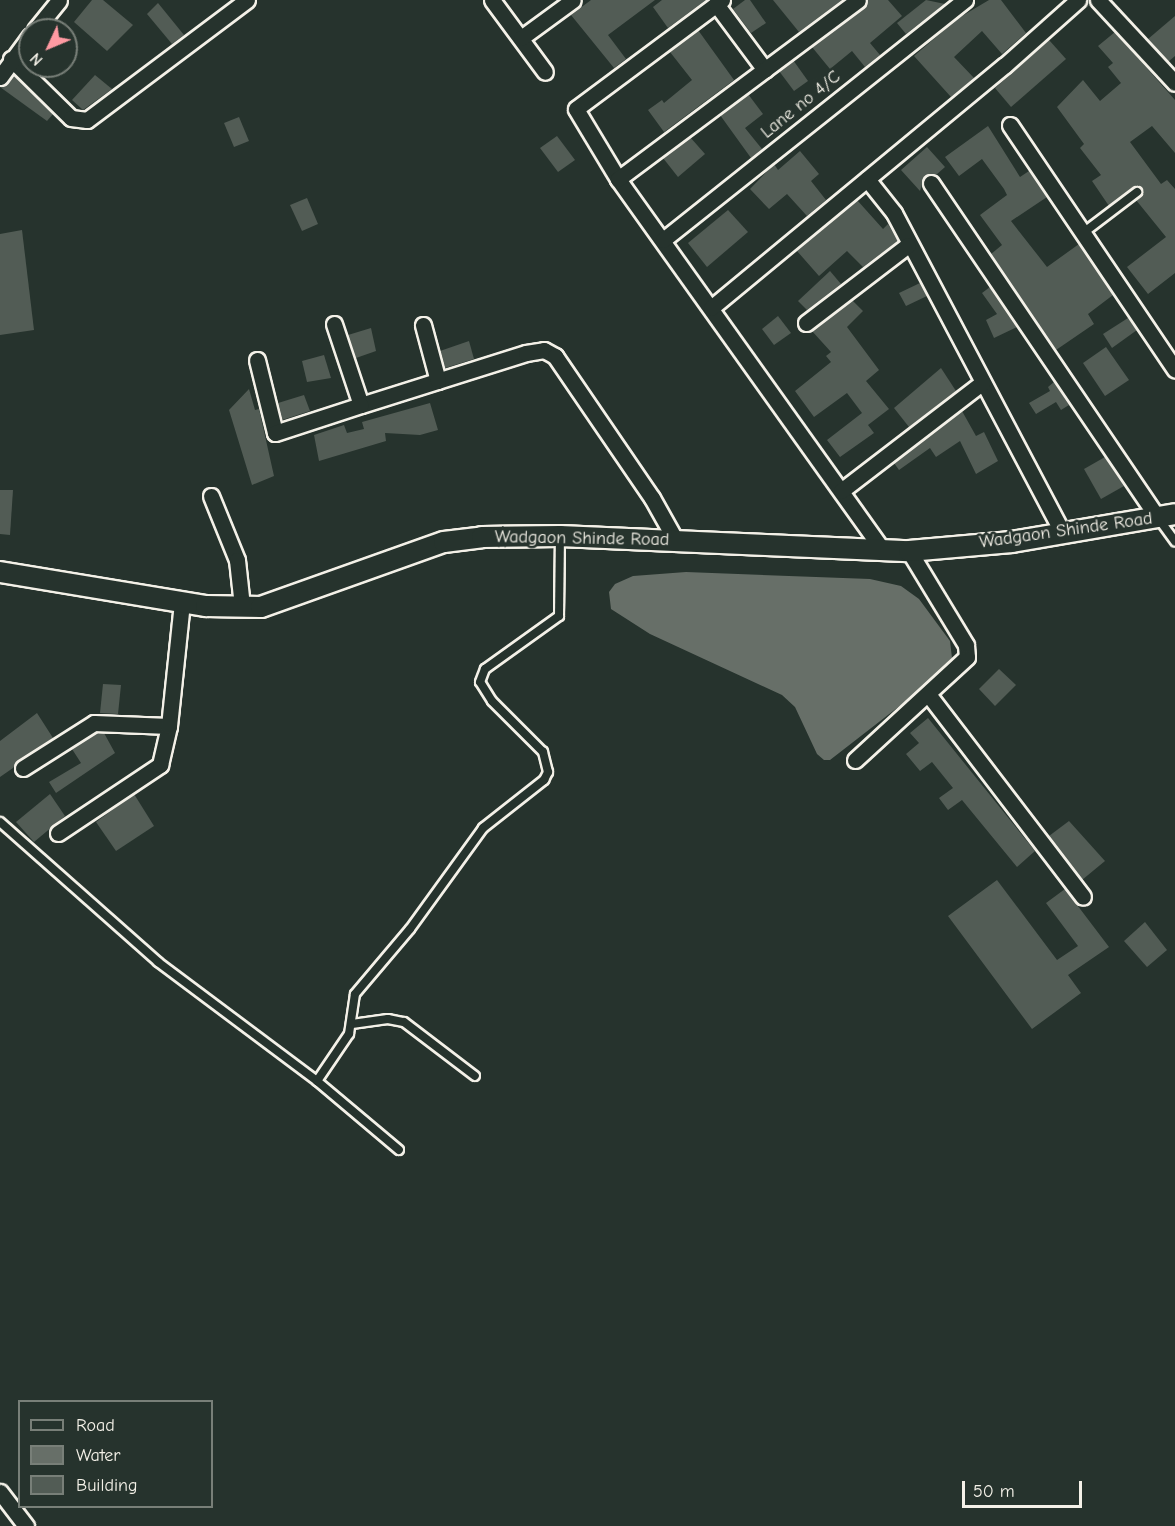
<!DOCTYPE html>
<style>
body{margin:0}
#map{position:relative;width:1175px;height:1526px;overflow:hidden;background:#26332d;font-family:"Comic Neue",sans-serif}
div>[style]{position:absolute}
.water>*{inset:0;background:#676f68}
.building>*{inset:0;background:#525c55}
.roads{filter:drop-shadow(2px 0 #f4f1e8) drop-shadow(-2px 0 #f4f1e8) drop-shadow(0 2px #f4f1e8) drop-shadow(0 -2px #f4f1e8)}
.service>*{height:8px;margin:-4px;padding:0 4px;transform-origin:4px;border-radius:4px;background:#26332d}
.minor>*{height:15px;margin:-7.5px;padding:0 7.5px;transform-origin:7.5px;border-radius:7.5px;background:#26332d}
.tertiary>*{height:20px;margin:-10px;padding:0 10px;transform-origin:10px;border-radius:10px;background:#26332d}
span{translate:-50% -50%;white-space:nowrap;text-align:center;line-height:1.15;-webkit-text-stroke:5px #26332d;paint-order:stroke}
.street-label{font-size:18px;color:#f4f1e8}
.legend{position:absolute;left:18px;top:1400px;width:195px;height:108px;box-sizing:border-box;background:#26332d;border:2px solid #787f78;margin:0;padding:8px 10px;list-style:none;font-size:18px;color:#f4f1e8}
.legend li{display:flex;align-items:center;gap:12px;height:30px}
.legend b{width:30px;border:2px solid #787f78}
.north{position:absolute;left:18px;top:18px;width:60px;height:60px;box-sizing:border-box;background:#26332d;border:2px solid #787f78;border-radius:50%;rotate:226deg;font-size:16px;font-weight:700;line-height:24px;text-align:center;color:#f4f1e8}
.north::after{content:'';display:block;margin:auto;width:21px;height:27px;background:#ff9aa2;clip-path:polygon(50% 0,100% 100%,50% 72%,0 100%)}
.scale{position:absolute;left:962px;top:1481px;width:120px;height:27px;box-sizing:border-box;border:3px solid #f4f1e8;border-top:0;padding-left:8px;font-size:18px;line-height:21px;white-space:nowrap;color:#f4f1e8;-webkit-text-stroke:4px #26332d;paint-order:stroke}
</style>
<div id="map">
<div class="water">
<i style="clip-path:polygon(686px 572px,870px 579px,901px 586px,919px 599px,950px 641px,952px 658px,915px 694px,830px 760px,824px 760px,817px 754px,795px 707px,782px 695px,650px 634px,611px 609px,609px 592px,615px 584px,633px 576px)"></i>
</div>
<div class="building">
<i style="clip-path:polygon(92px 0,103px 0,133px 25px,107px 51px,74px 22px)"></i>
<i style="clip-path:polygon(591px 0,655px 0,608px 35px,626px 59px,614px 68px,571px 15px)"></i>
<i style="clip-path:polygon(662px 0,706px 0,668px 28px,653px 7px)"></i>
<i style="clip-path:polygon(745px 0,750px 0,766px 23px,751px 33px,733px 9px)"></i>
<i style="clip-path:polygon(773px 0,842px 0,799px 32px)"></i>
<i style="clip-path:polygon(868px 0,888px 0,902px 16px,870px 43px,880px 55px,865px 67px,852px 51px,830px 69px,812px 47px,864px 8px)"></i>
<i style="clip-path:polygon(926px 0,945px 4px,906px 34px,897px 23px)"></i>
<i style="clip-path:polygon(989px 0,1001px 0,1026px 33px,1002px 54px,982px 31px,954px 57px,974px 78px,951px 97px,914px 56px,957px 19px)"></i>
<i style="clip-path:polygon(158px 3px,184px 35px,172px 44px,147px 14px)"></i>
<i style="clip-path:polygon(1175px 16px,1175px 56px,1168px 62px,1148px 39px)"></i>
<i style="clip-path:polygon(698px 30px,734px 80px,664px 132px,648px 110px,662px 100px,664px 103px,692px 80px,670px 52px)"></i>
<i style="clip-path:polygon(1115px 32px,1175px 100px,1175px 153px,1152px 126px,1130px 142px,1161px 184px,1167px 180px,1175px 189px,1175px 273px,1148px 294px,1127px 267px,1166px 237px,1136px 200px,1143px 194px,1140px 187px,1133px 187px,1109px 206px,1092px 181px,1101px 175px,1080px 148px,1084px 144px,1057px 107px,1083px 80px,1100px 101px,1121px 83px,1108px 67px,1113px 63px,1098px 46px)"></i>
<i style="clip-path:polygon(1049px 40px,1066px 59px,1011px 107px,995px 88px)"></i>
<i style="clip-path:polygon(793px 60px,808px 81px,794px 91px,779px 71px)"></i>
<i style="clip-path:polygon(13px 75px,53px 114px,47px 121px,0 87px)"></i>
<i style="clip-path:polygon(95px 75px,112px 89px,83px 110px,72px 100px)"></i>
<i style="clip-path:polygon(748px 94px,763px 114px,745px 128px,762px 149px,751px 158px,720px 115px)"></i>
<i style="clip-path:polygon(239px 117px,249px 141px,234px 147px,224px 123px)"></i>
<i style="clip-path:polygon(988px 126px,1020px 177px,1029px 171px,1047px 197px,1011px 221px,1047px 267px,1079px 244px,1113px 295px,1088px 314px,1094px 324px,1056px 350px,991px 254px,1002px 245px,980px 215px,1007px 195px,1004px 189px,982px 159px,959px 176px,945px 157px)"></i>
<i style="clip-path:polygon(557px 136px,575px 160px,558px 172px,540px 148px)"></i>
<i style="clip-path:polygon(690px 137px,705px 154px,678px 177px,663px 158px)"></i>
<i style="clip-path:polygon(927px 147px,945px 167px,936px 175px,925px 175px,920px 191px,901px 170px)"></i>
<i style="clip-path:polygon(800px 151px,819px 174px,811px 181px,826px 200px,807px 216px,787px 194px,769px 209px,750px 189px,774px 164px,778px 170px)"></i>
<i style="clip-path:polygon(307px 198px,318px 224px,302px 231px,290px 205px)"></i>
<i style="clip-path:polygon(857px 200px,883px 229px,888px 224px,898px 241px,863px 267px,847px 251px,819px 276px,797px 251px)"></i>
<i style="clip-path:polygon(728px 210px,748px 232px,707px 267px,688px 243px)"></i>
<i style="clip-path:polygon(22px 230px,34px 330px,0 335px,0 234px)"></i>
<i style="clip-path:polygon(830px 271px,841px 284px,807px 310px,798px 301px)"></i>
<i style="clip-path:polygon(920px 283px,927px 296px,906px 306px,899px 293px)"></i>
<i style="clip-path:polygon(990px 287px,1017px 327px,994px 338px,986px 320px,997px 314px,982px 293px)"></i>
<i style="clip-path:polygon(852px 300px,863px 311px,847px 327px,879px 370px,866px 381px,889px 409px,868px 425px,874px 433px,840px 457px,827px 440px,862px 413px,847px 393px,814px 417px,795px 391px,831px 362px,826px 356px,831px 352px,812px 331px)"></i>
<i style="clip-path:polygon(778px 316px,791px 333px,774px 345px,762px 329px)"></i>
<i style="clip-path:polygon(1128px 318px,1137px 330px,1112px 348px,1103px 334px)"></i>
<i style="clip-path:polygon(371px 328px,376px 351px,356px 358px,348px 335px)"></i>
<i style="clip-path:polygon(469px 341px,474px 359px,445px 368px,440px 351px)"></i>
<i style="clip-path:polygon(1106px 347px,1129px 380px,1105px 396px,1083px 363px)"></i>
<i style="clip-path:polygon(324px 355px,331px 378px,307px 382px,302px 361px)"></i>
<i style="clip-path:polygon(941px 368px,956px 391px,909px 427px,894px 408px)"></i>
<i style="clip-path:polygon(1054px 382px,1069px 405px,1061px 410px,1056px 402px,1036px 414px,1029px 403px,1050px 391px,1048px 387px)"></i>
<i style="clip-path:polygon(249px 389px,255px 410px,259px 409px,274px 476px,252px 485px,229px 410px)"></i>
<i style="clip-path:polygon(304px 395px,310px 411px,282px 420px,278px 403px)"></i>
<i style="clip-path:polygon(430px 403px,438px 430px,420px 435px,385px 433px,386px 441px,319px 461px,314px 435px,344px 425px,347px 433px,364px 429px,362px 422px)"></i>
<i style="clip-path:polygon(962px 411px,976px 436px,984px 432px,998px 461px,976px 474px,960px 441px,936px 457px,930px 448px,899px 470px,894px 463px)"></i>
<i style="clip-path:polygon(1105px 457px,1124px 486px,1101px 499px,1084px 469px)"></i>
<i style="clip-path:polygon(0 490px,13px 490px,10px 535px,0 534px)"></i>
<i style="clip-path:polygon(999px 669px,1016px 685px,995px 706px,979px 689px)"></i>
<i style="clip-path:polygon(103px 684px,121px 685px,118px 714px,100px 713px)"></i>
<i style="clip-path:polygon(37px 713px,53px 738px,18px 760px,13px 768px,0 777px,0 741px)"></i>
<i style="clip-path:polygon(928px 718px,1035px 851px,1017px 867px,962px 800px,948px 810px,939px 798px,953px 788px,932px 762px,920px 771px,906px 754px,919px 743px,910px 733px)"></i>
<i style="clip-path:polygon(97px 733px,104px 733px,115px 753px,56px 793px,49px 782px,81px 763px,72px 749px)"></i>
<i style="clip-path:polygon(50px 794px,65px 816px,34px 842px,16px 822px)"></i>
<i style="clip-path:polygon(134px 794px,154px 826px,116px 851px,96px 822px)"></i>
<i style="clip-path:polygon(1069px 821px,1105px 861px,1082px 880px,1049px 836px)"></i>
<i style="clip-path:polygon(997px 880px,1057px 960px,1078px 946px,1046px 903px,1065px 889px,1109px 947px,1068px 975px,1081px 993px,1032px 1029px,948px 916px)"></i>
<i style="clip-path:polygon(1145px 922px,1167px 950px,1147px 967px,1124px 941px)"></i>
</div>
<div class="roads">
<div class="service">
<i style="left:1083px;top:233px;width:68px;rotate:-37.2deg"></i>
<i style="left:1158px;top:518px;width:29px;rotate:54deg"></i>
<i style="left:0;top:822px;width:211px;rotate:41.5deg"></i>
<i style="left:158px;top:962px;width:199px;rotate:36.8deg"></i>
<i style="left:317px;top:1081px;width:107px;rotate:40.1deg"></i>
<i style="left:352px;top:1024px;width:36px;rotate:-8deg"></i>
<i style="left:388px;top:1019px;width:16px;rotate:11deg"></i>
<i style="left:404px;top:1022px;width:89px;rotate:37.3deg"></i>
<i style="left:317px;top:1081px;width:57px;rotate:-55.8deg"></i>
<i style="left:349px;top:1034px;width:40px;rotate:-81.5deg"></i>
<i style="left:355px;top:994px;width:85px;rotate:-49.8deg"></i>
<i style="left:410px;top:929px;width:125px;rotate:-54.1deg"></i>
<i style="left:483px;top:828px;width:78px;rotate:-38.2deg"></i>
<i style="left:544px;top:780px;width:9px;rotate:-63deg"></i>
<i style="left:548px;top:772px;width:21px;rotate:-104deg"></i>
<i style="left:543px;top:752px;width:72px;rotate:-135deg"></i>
<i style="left:492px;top:701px;width:22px;rotate:-122deg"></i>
<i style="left:480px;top:682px;width:14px;rotate:-69deg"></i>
<i style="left:485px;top:669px;width:91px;rotate:-35.6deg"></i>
<i style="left:559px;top:616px;width:79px;rotate:-89.3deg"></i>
</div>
<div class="minor">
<i style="left:492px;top:0;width:89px;rotate:53.6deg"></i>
<i style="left:722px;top:0;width:182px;rotate:143.3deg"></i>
<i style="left:576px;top:109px;width:82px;rotate:59deg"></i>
<i style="left:618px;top:179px;width:456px;rotate:54.5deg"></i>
<i style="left:1098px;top:0;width:113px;rotate:47.1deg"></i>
<i style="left:716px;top:4px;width:82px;rotate:53.4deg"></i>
<i style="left:35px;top:30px;width:38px;rotate:-51deg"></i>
<i style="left:521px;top:38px;width:64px;rotate:-36.2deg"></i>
<i style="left:11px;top:59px;width:84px;rotate:44.5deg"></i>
<i style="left:71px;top:118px;width:16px;rotate:7deg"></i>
<i style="left:87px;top:120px;width:200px;rotate:-36.9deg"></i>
<i style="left:0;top:77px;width:51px;rotate:-53.8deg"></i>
<i style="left:1010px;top:125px;width:295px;rotate:56deg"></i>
<i style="left:618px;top:179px;width:299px;rotate:-36.7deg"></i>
<i style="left:867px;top:179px;width:43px;rotate:51.5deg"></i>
<i style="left:894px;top:213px;width:362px;rotate:62.2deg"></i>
<i style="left:931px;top:183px;width:405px;rotate:55.9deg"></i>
<i style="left:663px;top:240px;width:386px;rotate:-38.5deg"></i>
<i style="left:711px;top:308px;width:381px;rotate:-39.6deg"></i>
<i style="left:1005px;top:65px;width:98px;rotate:-41.7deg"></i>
<i style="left:806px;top:323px;width:128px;rotate:-37.4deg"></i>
<i style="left:334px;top:324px;width:85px;rotate:71.6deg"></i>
<i style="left:361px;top:405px;width:173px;rotate:-17.5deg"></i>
<i style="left:526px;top:353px;width:18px;rotate:-9deg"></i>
<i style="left:544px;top:350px;width:13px;rotate:29deg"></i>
<i style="left:555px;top:356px;width:172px;rotate:55.7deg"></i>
<i style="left:652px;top:498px;width:49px;rotate:60.8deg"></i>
<i style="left:423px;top:325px;width:58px;rotate:75deg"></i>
<i style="left:257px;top:360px;width:75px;rotate:76.1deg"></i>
<i style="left:275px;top:433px;width:90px;rotate:-18deg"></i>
<i style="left:841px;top:491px;width:178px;rotate:-37.5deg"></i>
<i style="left:211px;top:496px;width:69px;rotate:67.9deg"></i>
<i style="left:237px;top:560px;width:46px;rotate:83.8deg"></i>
<i style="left:928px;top:694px;width:255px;rotate:52.6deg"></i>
<i style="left:855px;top:760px;width:152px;rotate:-42.6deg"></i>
<i style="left:967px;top:657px;width:12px;rotate:-95deg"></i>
<i style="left:966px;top:645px;width:110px;rotate:-121.2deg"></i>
<i style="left:23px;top:768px;width:84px;rotate:-32.4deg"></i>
<i style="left:94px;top:723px;width:75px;rotate:2.3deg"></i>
<i style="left:58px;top:833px;width:123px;rotate:-33.7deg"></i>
<i style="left:160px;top:765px;width:40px;rotate:-77deg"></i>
<i style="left:169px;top:726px;width:125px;rotate:-84deg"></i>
<i style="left:0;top:1492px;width:43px;rotate:52.6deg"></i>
</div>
<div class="tertiary">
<i style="left:0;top:572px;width:209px;rotate:9.4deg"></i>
<i style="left:206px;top:606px;width:55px;rotate:1deg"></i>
<i style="left:261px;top:607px;width:194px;rotate:-19.6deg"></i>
<i style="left:444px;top:542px;width:38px;rotate:-7deg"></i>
<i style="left:482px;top:537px;width:78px;rotate:-0.7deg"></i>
<i style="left:560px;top:536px;width:349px;rotate:2.5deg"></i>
<i style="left:909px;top:551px;width:103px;rotate:-5deg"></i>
<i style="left:1012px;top:542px;width:165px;rotate:-9.7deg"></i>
</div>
</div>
<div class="street-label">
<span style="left:801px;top:105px;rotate:-39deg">Lane no 4/C</span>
<span style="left:1066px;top:531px;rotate:-8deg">Wadgaon Shinde Road</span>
<span style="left:582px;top:539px;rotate:1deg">Wadgaon Shinde Road</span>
</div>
<ul class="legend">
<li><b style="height:8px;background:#26332d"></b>Road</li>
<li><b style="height:16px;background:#676f68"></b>Water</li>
<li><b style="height:16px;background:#525c55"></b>Building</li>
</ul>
<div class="north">N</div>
<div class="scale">50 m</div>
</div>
